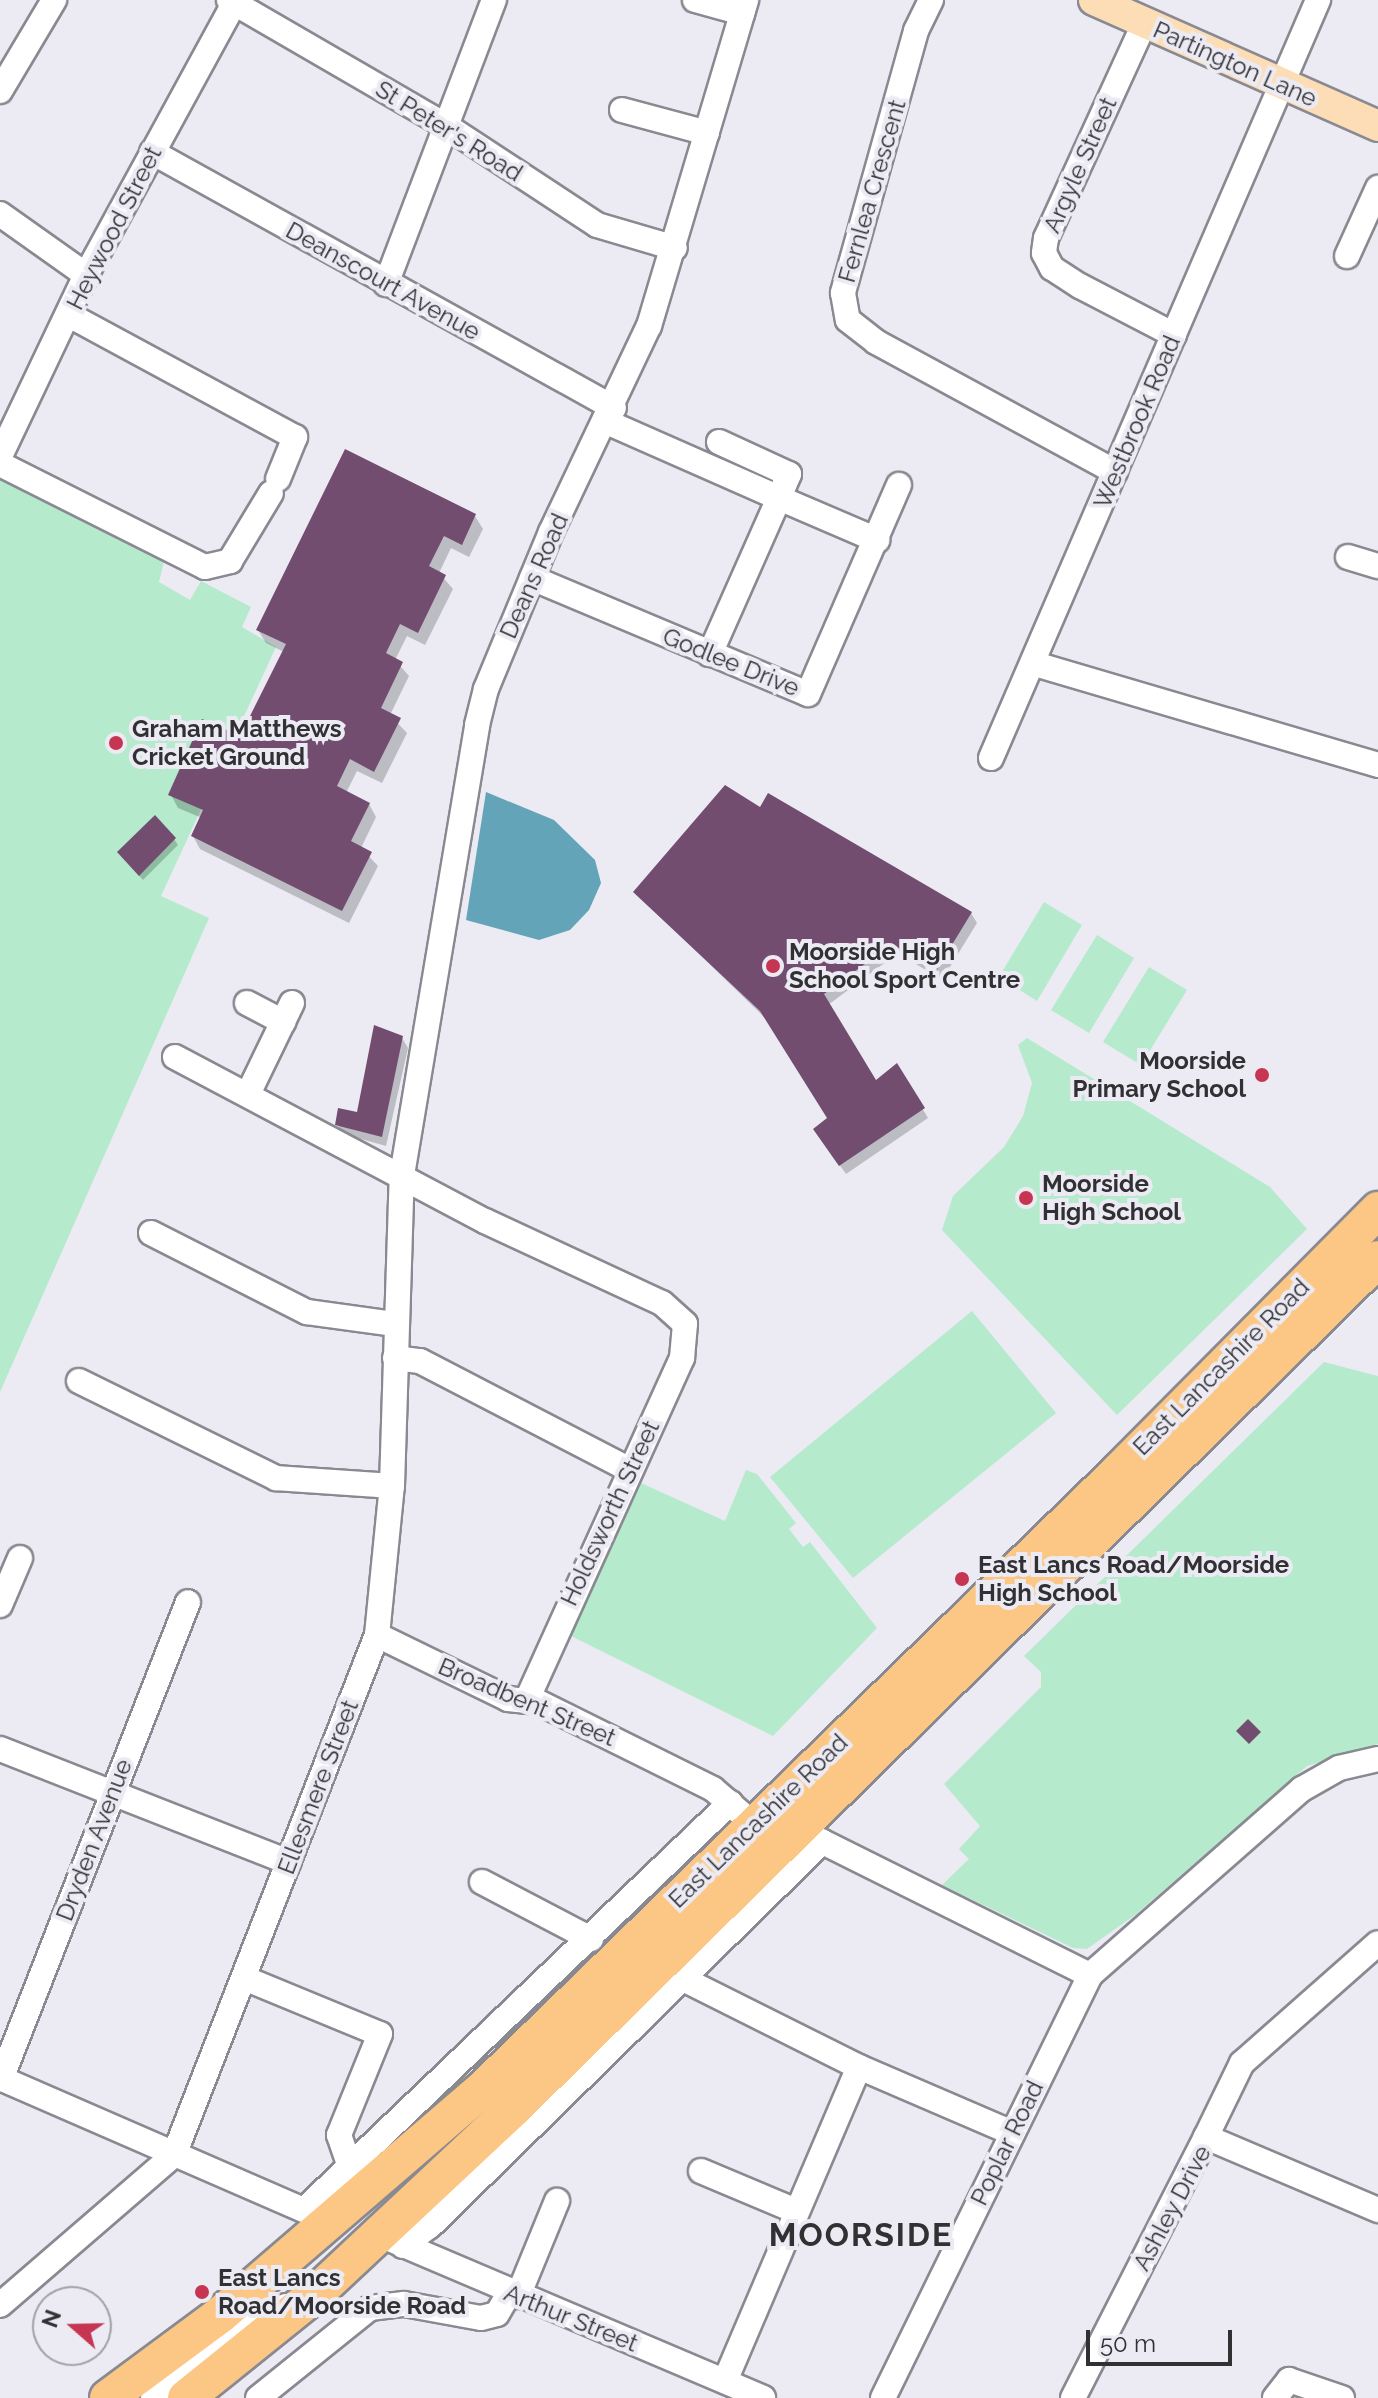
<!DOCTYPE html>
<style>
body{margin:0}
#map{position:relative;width:1378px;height:2398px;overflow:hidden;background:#ecebf4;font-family:Raleway,sans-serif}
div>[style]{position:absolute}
.green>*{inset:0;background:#b5eacc}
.water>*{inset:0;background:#63a4b8}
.shadow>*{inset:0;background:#0003}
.building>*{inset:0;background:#724d70}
.roads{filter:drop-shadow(2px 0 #898991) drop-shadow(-2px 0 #898991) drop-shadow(0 2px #898991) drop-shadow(0 -2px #898991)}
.minor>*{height:24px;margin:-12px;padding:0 12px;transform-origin:12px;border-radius:12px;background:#fff}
.major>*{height:30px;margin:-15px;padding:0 15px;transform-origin:15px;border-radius:15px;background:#fdddb5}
.highway>*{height:36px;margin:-18px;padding:0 18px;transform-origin:18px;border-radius:18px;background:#fcc784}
.dots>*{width:22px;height:22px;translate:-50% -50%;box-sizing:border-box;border:4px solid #ecebf4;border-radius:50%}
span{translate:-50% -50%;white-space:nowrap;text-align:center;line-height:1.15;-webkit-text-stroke:8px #ecebf4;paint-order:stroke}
.street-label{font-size:24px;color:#313134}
.poi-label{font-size:24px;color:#313134;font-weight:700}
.left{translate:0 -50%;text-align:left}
.right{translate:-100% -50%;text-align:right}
.district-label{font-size:32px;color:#313134;font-weight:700;letter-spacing:2px}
.north{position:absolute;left:32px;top:2286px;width:80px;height:80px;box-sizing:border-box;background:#ecebf4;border:2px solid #a1a1a7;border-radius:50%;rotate:290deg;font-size:22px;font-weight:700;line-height:32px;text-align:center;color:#313134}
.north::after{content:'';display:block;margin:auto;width:28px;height:36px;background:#c63652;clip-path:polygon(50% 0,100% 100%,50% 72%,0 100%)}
.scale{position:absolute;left:1086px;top:2330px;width:146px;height:36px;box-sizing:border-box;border:4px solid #313134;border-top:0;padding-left:10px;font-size:24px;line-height:28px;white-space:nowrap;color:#313134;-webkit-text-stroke:6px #ecebf4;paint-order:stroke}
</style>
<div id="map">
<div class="green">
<i style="clip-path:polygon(0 475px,164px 561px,159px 582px,190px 600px,201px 581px,251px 607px,242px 627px,276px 647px,161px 896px,209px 918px,0 1392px)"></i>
<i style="clip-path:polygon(1044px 902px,1082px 925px,1037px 1001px,999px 977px)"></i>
<i style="clip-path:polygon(1097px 935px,1134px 958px,1089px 1033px,1051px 1010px)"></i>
<i style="clip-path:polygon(1149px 967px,1187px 990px,1141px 1065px,1103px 1042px)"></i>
<i style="clip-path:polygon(1027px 1038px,1270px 1187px,1307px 1229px,1117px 1415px,942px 1230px,953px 1196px,1004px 1147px,1023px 1116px,1032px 1083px,1018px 1045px)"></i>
<i style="clip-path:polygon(972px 1311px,1056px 1413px,853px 1578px,770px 1477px)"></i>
<i style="clip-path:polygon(1324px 1362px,1378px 1376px,1378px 1744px,1307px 1766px,1135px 1915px,1087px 1949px,1073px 1948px,942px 1885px,969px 1859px,959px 1849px,980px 1826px,944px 1784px,1041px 1687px,1041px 1672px,1024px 1656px)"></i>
<i style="clip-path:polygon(746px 1470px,757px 1474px,796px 1523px,789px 1529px,803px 1547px,810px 1542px,877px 1628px,773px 1736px,571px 1636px,641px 1483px,725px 1521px)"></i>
</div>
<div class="water">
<i style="clip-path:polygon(486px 792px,554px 820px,595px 860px,601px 883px,589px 910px,570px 930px,539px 940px,466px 920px)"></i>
</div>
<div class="shadow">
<i style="clip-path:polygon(475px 516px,483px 529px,469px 557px,451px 548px,439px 573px,453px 589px,425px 645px,407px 636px,395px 660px,409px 676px,390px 715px,407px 733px,382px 783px,357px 771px,346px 793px,369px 804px,376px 817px,361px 848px,378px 866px,349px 923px,200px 849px,193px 836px,202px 818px,178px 808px,171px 795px,241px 738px,284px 652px,266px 643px,258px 630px)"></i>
<i style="clip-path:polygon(761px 810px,971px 913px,977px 923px,942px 980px,898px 953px,828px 1005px,876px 1083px,897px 1066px,928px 1118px,846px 1174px,821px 1139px,830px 1118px,768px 1021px,635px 892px)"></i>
<i style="clip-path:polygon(174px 839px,178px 845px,143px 880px,119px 853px)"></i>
<i style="clip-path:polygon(402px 1038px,408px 1048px,386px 1146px,343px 1134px,337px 1124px,359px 1114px)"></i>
</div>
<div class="building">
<i style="clip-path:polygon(345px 449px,476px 514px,462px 545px,444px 536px,429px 566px,446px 575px,418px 633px,400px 624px,386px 653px,403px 662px,381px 708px,401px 718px,374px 772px,350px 759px,337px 786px,370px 803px,351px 841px,372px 852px,342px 911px,191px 836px,203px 810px,168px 795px,202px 719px,240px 736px,286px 644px,256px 630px)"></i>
<i style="clip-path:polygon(725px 785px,760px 807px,768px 793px,972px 912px,936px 971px,892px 944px,824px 994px,876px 1080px,897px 1063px,925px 1108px,839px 1166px,813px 1129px,827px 1118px,760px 1011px,633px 892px)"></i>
<i style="clip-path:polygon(155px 815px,176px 838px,139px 876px,117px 852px)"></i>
<i style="clip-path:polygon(374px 1025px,403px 1036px,382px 1137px,335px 1125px,338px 1108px,357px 1112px)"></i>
<i style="clip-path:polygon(1248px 1719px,1261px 1732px,1249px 1744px,1236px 1731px)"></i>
</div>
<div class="roads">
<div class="minor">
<i style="left:229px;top:0;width:253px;rotate:30.1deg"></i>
<i style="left:448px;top:127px;width:178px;rotate:33.3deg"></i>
<i style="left:597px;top:225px;width:81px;rotate:16.4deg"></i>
<i style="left:695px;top:0;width:49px;rotate:15.5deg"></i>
<i style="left:931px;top:0;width:34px;rotate:116deg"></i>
<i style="left:916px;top:31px;width:272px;rotate:105.6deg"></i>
<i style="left:843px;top:293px;width:27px;rotate:80deg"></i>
<i style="left:848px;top:320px;width:36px;rotate:38deg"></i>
<i style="left:876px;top:342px;width:272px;rotate:28.5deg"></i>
<i style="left:1144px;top:24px;width:235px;rotate:114.6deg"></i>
<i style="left:1046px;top:238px;width:15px;rotate:98deg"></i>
<i style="left:1044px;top:253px;width:17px;rotate:62deg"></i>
<i style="left:1052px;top:268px;width:33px;rotate:33deg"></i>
<i style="left:1080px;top:286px;width:106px;rotate:27.5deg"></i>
<i style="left:0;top:91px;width:106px;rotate:-59.3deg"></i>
<i style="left:622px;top:110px;width:88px;rotate:15.1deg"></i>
<i style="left:152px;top:152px;width:528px;rotate:28.99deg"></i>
<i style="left:0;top:214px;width:105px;rotate:35.3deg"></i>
<i style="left:1347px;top:256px;width:75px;rotate:-65.5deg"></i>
<i style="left:386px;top:284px;width:304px;rotate:-69.2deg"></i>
<i style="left:69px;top:315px;width:257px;rotate:28.4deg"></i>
<i style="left:295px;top:437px;width:45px;rotate:112deg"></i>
<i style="left:607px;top:422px;width:188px;rotate:23.8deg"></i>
<i style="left:779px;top:498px;width:171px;rotate:113.9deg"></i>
<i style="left:719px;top:442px;width:77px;rotate:24.6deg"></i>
<i style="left:789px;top:474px;width:26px;rotate:113deg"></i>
<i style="left:779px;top:498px;width:107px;rotate:23.2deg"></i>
<i style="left:0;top:456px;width:200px;rotate:-64.6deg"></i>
<i style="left:86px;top:275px;width:310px;rotate:-61.4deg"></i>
<i style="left:0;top:464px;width:229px;rotate:26.7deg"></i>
<i style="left:205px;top:567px;width:26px;rotate:-13deg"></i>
<i style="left:230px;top:561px;width:79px;rotate:-58.9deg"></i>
<i style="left:1348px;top:557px;width:31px;rotate:17deg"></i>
<i style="left:532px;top:578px;width:299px;rotate:22.8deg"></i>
<i style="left:808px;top:694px;width:228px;rotate:-66.5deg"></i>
<i style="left:1035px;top:664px;width:358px;rotate:16.4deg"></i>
<i style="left:991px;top:758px;width:826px;rotate:-66.66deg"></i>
<i style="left:247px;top:1003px;width:41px;rotate:27.8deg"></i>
<i style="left:175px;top:1057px;width:351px;rotate:27.9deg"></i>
<i style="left:485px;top:1221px;width:195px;rotate:24.9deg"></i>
<i style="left:662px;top:1303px;width:31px;rotate:42deg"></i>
<i style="left:685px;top:1324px;width:34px;rotate:95deg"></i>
<i style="left:682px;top:1358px;width:375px;rotate:114.4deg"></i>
<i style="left:248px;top:1094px;width:101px;rotate:-64.2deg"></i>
<i style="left:151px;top:1233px;width:175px;rotate:26.9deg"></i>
<i style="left:307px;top:1312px;width:89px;rotate:7.8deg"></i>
<i style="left:395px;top:1358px;width:25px;rotate:7deg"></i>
<i style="left:420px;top:1361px;width:237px;rotate:27.4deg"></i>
<i style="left:79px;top:1381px;width:220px;rotate:26.2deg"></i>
<i style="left:276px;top:1478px;width:116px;rotate:3.9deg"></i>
<i style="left:0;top:1605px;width:51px;rotate:-66.9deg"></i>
<i style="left:377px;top:1635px;width:146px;rotate:26deg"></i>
<i style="left:508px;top:1699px;width:30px;rotate:6deg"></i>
<i style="left:538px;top:1702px;width:195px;rotate:26.4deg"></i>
<i style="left:713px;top:1789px;width:38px;rotate:41deg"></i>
<i style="left:0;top:1749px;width:310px;rotate:21.4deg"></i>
<i style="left:809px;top:1835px;width:314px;rotate:26.5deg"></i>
<i style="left:482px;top:1882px;width:123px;rotate:27.6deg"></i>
<i style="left:244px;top:1978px;width:147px;rotate:22.4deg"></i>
<i style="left:380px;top:2034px;width:109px;rotate:112.1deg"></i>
<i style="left:339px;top:2135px;width:34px;rotate:71deg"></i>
<i style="left:683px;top:1979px;width:197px;rotate:26.6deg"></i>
<i style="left:859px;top:2067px;width:167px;rotate:23.3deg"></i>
<i style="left:0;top:2078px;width:346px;rotate:23.5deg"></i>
<i style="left:1px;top:2079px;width:512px;rotate:-68.59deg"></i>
<i style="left:1206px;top:2137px;width:82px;rotate:-64.1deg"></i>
<i style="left:1242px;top:2063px;width:181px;rotate:-41.4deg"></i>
<i style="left:701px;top:2171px;width:103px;rotate:22.8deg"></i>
<i style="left:305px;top:2209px;width:588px;rotate:-43.69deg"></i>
<i style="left:394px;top:2241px;width:401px;rotate:23deg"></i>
<i style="left:403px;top:2246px;width:34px;rotate:-37deg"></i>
<i style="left:430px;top:2226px;width:549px;rotate:-44.41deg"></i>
<i style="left:518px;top:2296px;width:103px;rotate:-67.7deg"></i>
<i style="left:0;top:2305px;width:230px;rotate:-40.8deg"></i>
<i style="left:174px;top:2155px;width:558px;rotate:-68.68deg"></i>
<i style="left:377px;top:1635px;width:150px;rotate:-84.3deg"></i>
<i style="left:392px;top:1486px;width:311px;rotate:-88.2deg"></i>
<i style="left:402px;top:1175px;width:456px;rotate:-80.5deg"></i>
<i style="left:477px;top:725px;width:37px;rotate:-76deg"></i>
<i style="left:486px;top:689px;width:170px;rotate:-67.5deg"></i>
<i style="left:551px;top:532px;width:228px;rotate:-64.6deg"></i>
<i style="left:649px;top:326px;width:340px;rotate:-73.4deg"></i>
<i style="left:725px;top:2381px;width:341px;rotate:-66.9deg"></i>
<i style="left:153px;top:2398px;width:130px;rotate:-37.8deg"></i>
<i style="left:256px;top:2318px;width:32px;rotate:-22deg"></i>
<i style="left:258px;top:2398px;width:144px;rotate:-38.8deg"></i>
<i style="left:370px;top:2308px;width:34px;rotate:-7deg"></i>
<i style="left:404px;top:2304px;width:78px;rotate:10.3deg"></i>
<i style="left:481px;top:2318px;width:16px;rotate:-14deg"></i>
<i style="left:497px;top:2314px;width:24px;rotate:-60deg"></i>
<i style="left:883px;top:2398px;width:471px;rotate:-63.9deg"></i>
<i style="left:1090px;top:1975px;width:282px;rotate:-41.3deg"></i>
<i style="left:1302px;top:1789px;width:43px;rotate:-29.6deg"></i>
<i style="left:1339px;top:1768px;width:40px;rotate:-13deg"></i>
<i style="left:1073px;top:2398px;width:293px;rotate:-63deg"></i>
<i style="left:1206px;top:2137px;width:187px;rotate:23deg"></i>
<i style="left:1275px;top:2398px;width:23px;rotate:-52deg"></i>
<i style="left:1289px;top:2380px;width:56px;rotate:18.8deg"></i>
</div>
<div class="major">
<i style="left:1094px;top:0;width:311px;rotate:23.9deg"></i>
</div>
<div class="highway">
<i style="left:108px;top:2398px;width:139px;rotate:-36.5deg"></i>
<i style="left:220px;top:2315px;width:351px;rotate:-40.7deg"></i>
<i style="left:486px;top:2086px;width:883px;rotate:-44.17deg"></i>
<i style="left:1119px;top:1471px;width:368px;rotate:-45.2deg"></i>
<i style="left:186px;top:2398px;width:164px;rotate:-38.8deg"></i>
<i style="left:314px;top:2295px;width:274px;rotate:-43.1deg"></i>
<i style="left:514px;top:2108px;width:1211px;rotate:-44.5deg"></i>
</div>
</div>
<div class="dots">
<i style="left:116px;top:743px;background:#c63652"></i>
<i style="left:773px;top:966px;background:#c63652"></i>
<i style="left:1262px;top:1075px;background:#c63652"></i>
<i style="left:1026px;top:1198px;background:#c63652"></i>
<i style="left:962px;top:1579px;background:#c63652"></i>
<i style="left:202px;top:2292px;background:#c63652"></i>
</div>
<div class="street-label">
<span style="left:1235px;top:64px;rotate:24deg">Partington Lane</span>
<span style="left:449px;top:131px;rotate:32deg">St Peter's Road</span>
<span style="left:1080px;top:165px;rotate:-66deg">Argyle Street</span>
<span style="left:872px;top:191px;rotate:-74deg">Fernlea Crescent</span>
<span style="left:114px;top:228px;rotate:-63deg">Heywood Street</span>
<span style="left:383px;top:281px;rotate:29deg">Deanscourt Avenue</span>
<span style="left:1137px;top:422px;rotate:-67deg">Westbrook Road</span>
<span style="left:534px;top:576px;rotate:-66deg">Deans Road</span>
<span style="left:731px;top:662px;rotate:22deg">Godlee Drive</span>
<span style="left:1221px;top:1367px;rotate:-45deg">East Lancashire Road</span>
<span style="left:610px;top:1513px;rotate:-65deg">Holdsworth Street</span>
<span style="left:527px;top:1702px;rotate:23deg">Broadbent Street</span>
<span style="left:318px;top:1787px;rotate:-69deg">Ellesmere Street</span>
<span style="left:758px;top:1821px;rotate:-44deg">East Lancashire Road</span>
<span style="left:94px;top:1840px;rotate:-69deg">Dryden Avenue</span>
<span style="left:1007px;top:2143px;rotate:-64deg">Poplar Road</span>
<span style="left:1172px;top:2208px;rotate:-62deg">Ashley Drive</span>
<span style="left:571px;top:2318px;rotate:22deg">Arthur Street</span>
</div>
<div class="poi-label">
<span class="left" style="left:132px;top:743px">Graham Matthews<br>Cricket Ground</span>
<span class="left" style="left:789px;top:966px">Moorside High<br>School Sport Centre</span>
<span class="right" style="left:1246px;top:1075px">Moorside<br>Primary School</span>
<span class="left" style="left:1042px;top:1198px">Moorside<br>High School</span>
<span class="left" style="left:978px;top:1579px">East Lancs Road/Moorside<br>High School</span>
<span class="left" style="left:218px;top:2292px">East Lancs<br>Road/Moorside Road</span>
</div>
<div class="district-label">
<span style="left:861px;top:2235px">MOORSIDE</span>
</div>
<div class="north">N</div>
<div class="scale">50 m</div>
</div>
